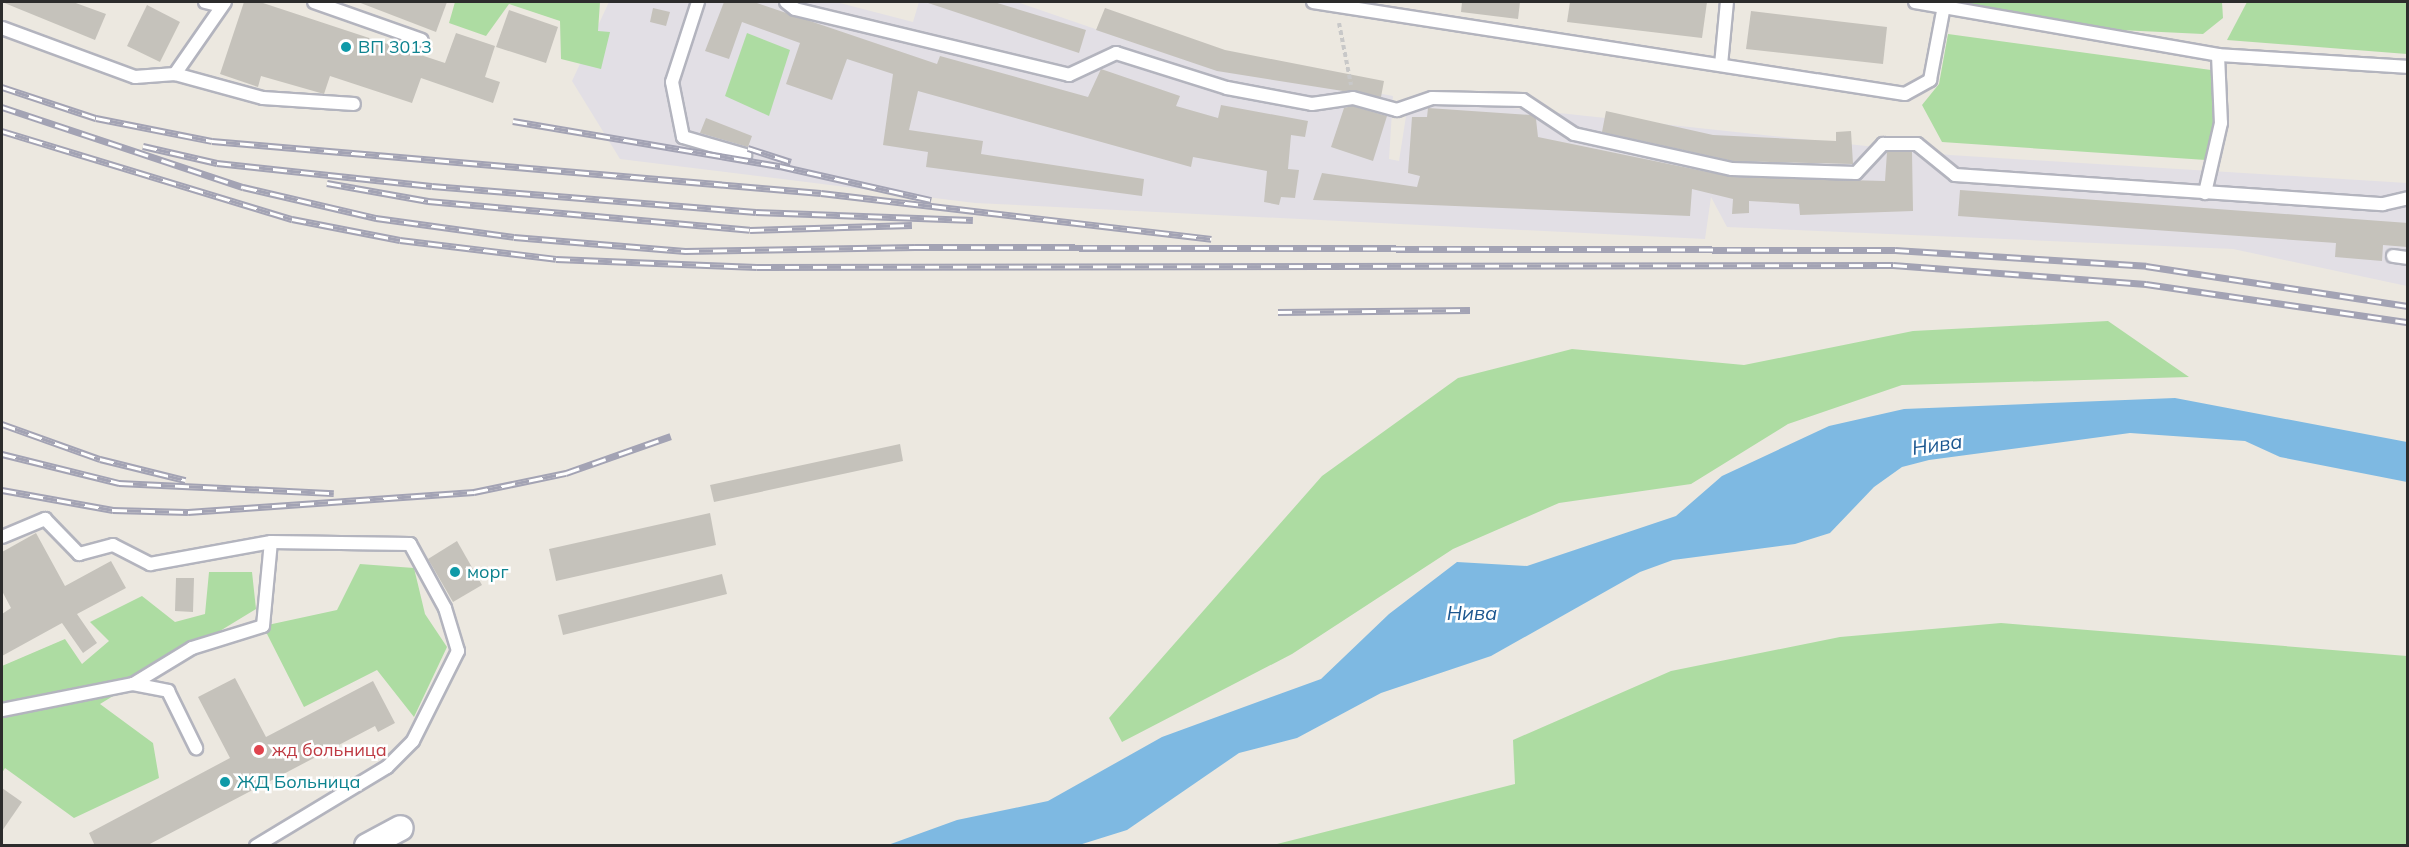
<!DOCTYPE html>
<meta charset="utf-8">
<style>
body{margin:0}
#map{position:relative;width:2409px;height:847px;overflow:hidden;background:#ece8e0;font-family:Mulish,sans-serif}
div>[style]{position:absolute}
.industrial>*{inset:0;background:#e2dfe5}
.green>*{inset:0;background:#addca2}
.water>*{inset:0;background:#7eb9e2}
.building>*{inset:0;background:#c5c2bb}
.path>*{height:4px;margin-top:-2px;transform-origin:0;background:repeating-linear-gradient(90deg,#c8c8c8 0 4.5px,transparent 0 7.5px)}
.roads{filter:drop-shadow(2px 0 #b3b4be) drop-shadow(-2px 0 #b3b4be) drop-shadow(0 2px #b3b4be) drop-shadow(0 -2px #b3b4be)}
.lane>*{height:12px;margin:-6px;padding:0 6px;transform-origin:6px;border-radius:6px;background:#fff}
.street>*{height:24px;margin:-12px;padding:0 12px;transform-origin:12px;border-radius:12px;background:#fff}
.rail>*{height:7px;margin-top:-3.5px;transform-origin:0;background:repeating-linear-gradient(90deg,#fff 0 14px,#a3a3b4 0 28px);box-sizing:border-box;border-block:2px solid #a3a3b4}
.dots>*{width:16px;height:16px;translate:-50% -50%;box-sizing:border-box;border:3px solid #fff;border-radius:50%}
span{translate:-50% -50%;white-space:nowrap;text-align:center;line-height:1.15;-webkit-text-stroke:5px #fff;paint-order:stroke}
.culture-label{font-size:18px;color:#0d838f}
.left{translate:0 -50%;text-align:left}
.health-label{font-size:18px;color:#be3a42}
.water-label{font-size:20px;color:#1c5790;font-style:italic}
.frame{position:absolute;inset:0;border:3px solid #2c2c2c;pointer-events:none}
</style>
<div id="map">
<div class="industrial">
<i style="clip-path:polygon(609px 2px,836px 2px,913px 22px,919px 2px,1017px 2px,1165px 53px,1393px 96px,1389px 159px,1399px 161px,1409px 97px,1950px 155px,2407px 183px,2407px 286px,2233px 249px,1727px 227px,1711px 197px,1705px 239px,975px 203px,620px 159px,572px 81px)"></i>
</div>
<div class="green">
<i style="clip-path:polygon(455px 2px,600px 2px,598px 31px,610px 32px,601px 69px,561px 59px,560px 21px,509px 4px,486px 36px,449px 23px)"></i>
<i style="clip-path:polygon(1945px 2px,2222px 2px,2223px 18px,2203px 34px,2057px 27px)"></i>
<i style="clip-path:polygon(2247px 2px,2407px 2px,2407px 54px,2227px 40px)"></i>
<i style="clip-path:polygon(747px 33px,790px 50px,769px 116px,725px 96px)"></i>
<i style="clip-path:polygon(1948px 34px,2211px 70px,2216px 118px,2206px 160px,1942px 142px,1922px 105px,1939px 84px)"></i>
<i style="clip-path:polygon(2108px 321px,2189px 377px,1902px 385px,1788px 424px,1691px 484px,1559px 503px,1453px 549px,1292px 654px,1122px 742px,1109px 718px,1322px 476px,1458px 378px,1572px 349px,1744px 365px,1913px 331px)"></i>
<i style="clip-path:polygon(360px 564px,414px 568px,425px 614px,447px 647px,414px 717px,377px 670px,304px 707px,263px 626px,337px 610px)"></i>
<i style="clip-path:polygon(209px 572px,252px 572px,256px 609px,100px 704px,153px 743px,159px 778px,74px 818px,5px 768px,2px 773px,2px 666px,65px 639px,82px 664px,109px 641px,90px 622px,142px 596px,175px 622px,205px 614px)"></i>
<i style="clip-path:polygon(2001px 623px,2407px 656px,2407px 845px,1273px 845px,1515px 784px,1513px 740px,1671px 671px,1840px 637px)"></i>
</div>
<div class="water">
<i style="clip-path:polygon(2175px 398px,2407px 442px,2407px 482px,2280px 457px,2245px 441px,2130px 433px,1929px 460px,1902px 467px,1874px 487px,1830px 533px,1795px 544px,1673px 560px,1640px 572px,1491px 656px,1381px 693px,1297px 738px,1239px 753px,1127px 830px,1079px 845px,888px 845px,957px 820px,1048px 801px,1162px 737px,1321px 679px,1389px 614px,1457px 562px,1527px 566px,1676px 516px,1722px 476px,1829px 426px,1904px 409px)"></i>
</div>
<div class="building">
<i style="clip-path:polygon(2px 2px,73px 2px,106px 14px,95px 40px)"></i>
<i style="clip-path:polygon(244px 2px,260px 2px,445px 63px,456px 33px,495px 46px,485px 77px,500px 82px,493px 103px,421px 78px,412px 103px,330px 76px,324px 94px,261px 76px,258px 87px,220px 74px)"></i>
<i style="clip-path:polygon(358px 2px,447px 2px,436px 32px)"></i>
<i style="clip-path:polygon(724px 2px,754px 2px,937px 64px,940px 56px,1088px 97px,1101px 69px,1180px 96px,1176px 106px,1218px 118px,1221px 105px,1308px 121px,1305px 137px,1291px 135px,1288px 169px,1299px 170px,1295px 198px,1281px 197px,1279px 205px,1264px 202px,1267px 171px,1193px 157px,1191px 167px,918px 91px,909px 130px,983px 141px,981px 154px,1144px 179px,1142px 196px,926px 167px,928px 152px,883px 145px,893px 74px,847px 59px,832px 100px,786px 84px,800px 43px,742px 22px,729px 59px,705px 51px)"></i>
<i style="clip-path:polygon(925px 2px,994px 2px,1086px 30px,1079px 53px)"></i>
<i style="clip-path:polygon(1462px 2px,1520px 2px,1518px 19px,1461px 12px)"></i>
<i style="clip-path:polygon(1570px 2px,1707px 2px,1702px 38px,1567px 22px)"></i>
<i style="clip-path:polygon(147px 5px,180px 22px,160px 62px,127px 46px)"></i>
<i style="clip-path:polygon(653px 8px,670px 12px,666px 26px,650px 22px)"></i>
<i style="clip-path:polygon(1105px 8px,1225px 50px,1384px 81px,1381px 97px,1217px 71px,1096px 30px)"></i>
<i style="clip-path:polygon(509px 10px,558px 27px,546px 63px,496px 47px)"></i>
<i style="clip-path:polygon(1751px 11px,1887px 27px,1883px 64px,1746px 49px)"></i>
<i style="clip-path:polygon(1352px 106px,1387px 116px,1373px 161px,1331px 147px,1344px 108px)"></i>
<i style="clip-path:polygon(1428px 108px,1531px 115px,1536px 119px,1538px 137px,1732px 177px,1885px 181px,1887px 152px,1912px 152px,1913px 211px,1800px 215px,1799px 204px,1749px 201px,1749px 213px,1732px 214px,1733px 199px,1692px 189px,1690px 216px,1313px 200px,1322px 173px,1417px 187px,1420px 176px,1408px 173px,1412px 117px,1427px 117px)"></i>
<i style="clip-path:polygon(1606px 111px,1713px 135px,1836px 141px,1836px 132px,1851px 131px,1853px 164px,1733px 161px,1602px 132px)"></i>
<i style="clip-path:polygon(706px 118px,752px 136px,748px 147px,700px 133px)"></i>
<i style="clip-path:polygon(1960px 190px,2408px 223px,2407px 247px,2383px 245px,2382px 261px,2335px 257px,2336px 243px,1958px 216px)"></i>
<i style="clip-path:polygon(900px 444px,903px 461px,714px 502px,710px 485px)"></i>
<i style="clip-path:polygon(710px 513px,716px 545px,556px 581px,549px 549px)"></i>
<i style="clip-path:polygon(36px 533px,65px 586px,111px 561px,126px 588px,77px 614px,97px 643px,83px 653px,62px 623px,2px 656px,2px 614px,11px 608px,2px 591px,2px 552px)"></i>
<i style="clip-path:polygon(457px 541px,482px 585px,453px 602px,428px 559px)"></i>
<i style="clip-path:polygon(722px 574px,727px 594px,563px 635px,558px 615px)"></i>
<i style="clip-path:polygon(176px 578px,194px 578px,193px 612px,175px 611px)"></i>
<i style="clip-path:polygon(235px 678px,266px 737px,373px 681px,395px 723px,378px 732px,375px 726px,146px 846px,95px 846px,89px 833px,230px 758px,198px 697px)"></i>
<i style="clip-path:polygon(2px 788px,22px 802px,2px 831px)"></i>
</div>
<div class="path">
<i style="left:1339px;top:23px;width:63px;rotate:79deg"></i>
</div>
<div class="roads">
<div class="lane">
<i style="left:205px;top:2px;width:17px;rotate:13deg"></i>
<i style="left:225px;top:2px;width:88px;rotate:124.8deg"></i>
<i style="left:175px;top:74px;width:91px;rotate:15.3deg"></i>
<i style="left:263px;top:98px;width:91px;rotate:3.8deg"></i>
<i style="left:314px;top:2px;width:114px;rotate:19.4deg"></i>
<i style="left:698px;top:2px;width:84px;rotate:108deg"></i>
<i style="left:672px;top:82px;width:56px;rotate:78.7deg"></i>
<i style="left:683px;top:137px;width:65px;rotate:16.2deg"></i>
<i style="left:786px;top:2px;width:11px;rotate:38deg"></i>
<i style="left:795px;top:9px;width:282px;rotate:13.5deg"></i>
<i style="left:1069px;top:75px;width:52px;rotate:-25.1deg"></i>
<i style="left:1116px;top:53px;width:116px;rotate:17.5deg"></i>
<i style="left:1227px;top:88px;width:86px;rotate:10.7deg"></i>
<i style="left:1312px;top:104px;width:41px;rotate:-8.3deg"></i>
<i style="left:1353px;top:98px;width:46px;rotate:15.3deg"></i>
<i style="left:1397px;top:110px;width:37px;rotate:-19deg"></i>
<i style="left:1432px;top:98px;width:91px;rotate:1.3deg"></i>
<i style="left:1523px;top:100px;width:61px;rotate:33.7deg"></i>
<i style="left:1574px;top:134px;width:162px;rotate:12.5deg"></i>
<i style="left:1732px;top:169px;width:124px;rotate:1.8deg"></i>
<i style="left:1856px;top:173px;width:40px;rotate:-47deg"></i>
<i style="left:1883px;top:144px;width:34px"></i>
<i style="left:1917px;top:144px;width:49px;rotate:39.2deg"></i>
<i style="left:1955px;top:175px;width:429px;rotate:3.9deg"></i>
<i style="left:2383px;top:204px;width:26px;rotate:-13deg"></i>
<i style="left:1313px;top:2px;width:599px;rotate:8.83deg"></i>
<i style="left:1905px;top:94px;width:29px;rotate:-29deg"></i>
<i style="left:1930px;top:80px;width:75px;rotate:-79.3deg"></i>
<i style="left:1915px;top:2px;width:308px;rotate:9.9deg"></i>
<i style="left:2218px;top:55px;width:68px;rotate:87.5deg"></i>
<i style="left:2221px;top:123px;width:72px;rotate:102.9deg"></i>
<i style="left:2px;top:28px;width:142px;rotate:20.2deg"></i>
<i style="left:135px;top:77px;width:40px;rotate:-4.3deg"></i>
<i style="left:2218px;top:55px;width:190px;rotate:3.6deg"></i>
<i style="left:1721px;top:65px;width:63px;rotate:-84.6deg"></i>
<i style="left:2393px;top:256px;width:15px;rotate:8deg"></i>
<i style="left:2px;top:537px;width:47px;rotate:-22.7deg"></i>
<i style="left:45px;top:519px;width:49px;rotate:45.8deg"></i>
<i style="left:79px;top:554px;width:35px;rotate:-15deg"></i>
<i style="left:113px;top:545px;width:42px;rotate:27.2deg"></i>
<i style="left:150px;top:564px;width:123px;rotate:-10.3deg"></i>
<i style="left:133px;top:684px;width:36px;rotate:11deg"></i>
<i style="left:168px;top:691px;width:64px;rotate:63.8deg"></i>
<i style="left:2px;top:710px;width:134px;rotate:-11.2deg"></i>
<i style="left:133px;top:684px;width:69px;rotate:-31.4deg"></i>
<i style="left:192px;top:648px;width:74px;rotate:-17.2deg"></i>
<i style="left:263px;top:626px;width:84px;rotate:-84.6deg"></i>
<i style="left:271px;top:542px;width:139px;rotate:0.8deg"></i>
<i style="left:410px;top:544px;width:73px;rotate:61.3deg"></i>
<i style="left:445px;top:608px;width:45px;rotate:73.2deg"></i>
<i style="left:458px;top:651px;width:101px;rotate:116.6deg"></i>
<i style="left:413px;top:741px;width:37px;rotate:135deg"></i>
<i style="left:387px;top:767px;width:153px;rotate:148.9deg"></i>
</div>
<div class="street">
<i style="left:367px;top:846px;width:38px;rotate:-28deg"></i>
</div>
</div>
<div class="rail">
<i style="left:2px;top:87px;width:99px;rotate:18.3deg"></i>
<i style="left:96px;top:118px;width:118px;rotate:11.2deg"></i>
<i style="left:212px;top:141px;width:611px;rotate:4.88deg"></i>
<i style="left:821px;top:193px;width:393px;rotate:6.7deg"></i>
<i style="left:2px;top:107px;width:254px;rotate:18.4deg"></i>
<i style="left:243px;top:187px;width:137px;rotate:13.1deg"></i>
<i style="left:376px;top:218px;width:139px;rotate:7.8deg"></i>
<i style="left:514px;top:237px;width:172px;rotate:4.7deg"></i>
<i style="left:685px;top:251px;width:230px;rotate:-1deg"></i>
<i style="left:915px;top:247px;width:980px;rotate:0.18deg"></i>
<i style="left:1895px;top:250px;width:252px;rotate:3.6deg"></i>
<i style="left:2146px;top:266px;width:265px;rotate:8.7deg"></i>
<i style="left:513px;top:121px;width:271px;rotate:9.6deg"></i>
<i style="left:780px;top:166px;width:155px;rotate:12.7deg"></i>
<i style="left:2px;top:131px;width:303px;rotate:16.9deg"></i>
<i style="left:292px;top:219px;width:110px;rotate:11deg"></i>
<i style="left:400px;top:240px;width:157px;rotate:6.9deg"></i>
<i style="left:556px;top:259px;width:201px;rotate:2.3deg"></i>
<i style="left:757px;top:267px;width:1136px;rotate:-0.1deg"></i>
<i style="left:1893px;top:265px;width:254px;rotate:4.3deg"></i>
<i style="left:2146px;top:284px;width:265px;rotate:8.3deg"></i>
<i style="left:143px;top:146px;width:76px;rotate:12.9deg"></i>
<i style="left:217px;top:163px;width:216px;rotate:6.1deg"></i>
<i style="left:432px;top:186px;width:325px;rotate:4.6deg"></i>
<i style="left:756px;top:212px;width:217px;rotate:2.1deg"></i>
<i style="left:748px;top:148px;width:45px;rotate:18deg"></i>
<i style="left:327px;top:183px;width:103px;rotate:10.1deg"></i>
<i style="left:428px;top:201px;width:323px;rotate:5.1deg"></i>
<i style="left:750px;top:230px;width:162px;rotate:-1.8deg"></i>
<i style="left:1278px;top:312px;width:192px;rotate:-0.6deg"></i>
<i style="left:2px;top:424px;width:104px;rotate:19.7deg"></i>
<i style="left:100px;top:459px;width:88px;rotate:13.9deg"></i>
<i style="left:2px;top:454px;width:121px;rotate:13.9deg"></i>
<i style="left:119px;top:483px;width:215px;rotate:2.7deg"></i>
<i style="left:2px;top:490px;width:113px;rotate:10.2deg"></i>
<i style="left:113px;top:510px;width:75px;rotate:1.5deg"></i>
<i style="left:188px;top:512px;width:287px;rotate:-4deg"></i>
<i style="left:474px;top:492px;width:94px;rotate:-11.7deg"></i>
<i style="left:566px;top:473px;width:111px;rotate:-19.4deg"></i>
</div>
<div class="dots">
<i style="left:346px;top:47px;background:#0f9aa8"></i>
<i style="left:455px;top:572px;background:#0f9aa8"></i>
<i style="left:259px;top:750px;background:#e0444e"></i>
<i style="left:225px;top:782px;background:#0f9aa8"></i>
</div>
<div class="culture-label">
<span class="left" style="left:358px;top:47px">ВП 3013</span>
<span class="left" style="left:467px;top:572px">морг</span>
<span class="left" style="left:237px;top:782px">ЖД Больница</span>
</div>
<div class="health-label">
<span class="left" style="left:272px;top:750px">жд больница</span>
</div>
<div class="water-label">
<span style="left:1937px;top:444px;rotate:-8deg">Нива</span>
<span style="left:1472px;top:612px">Нива</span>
</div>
<div class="frame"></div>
</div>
